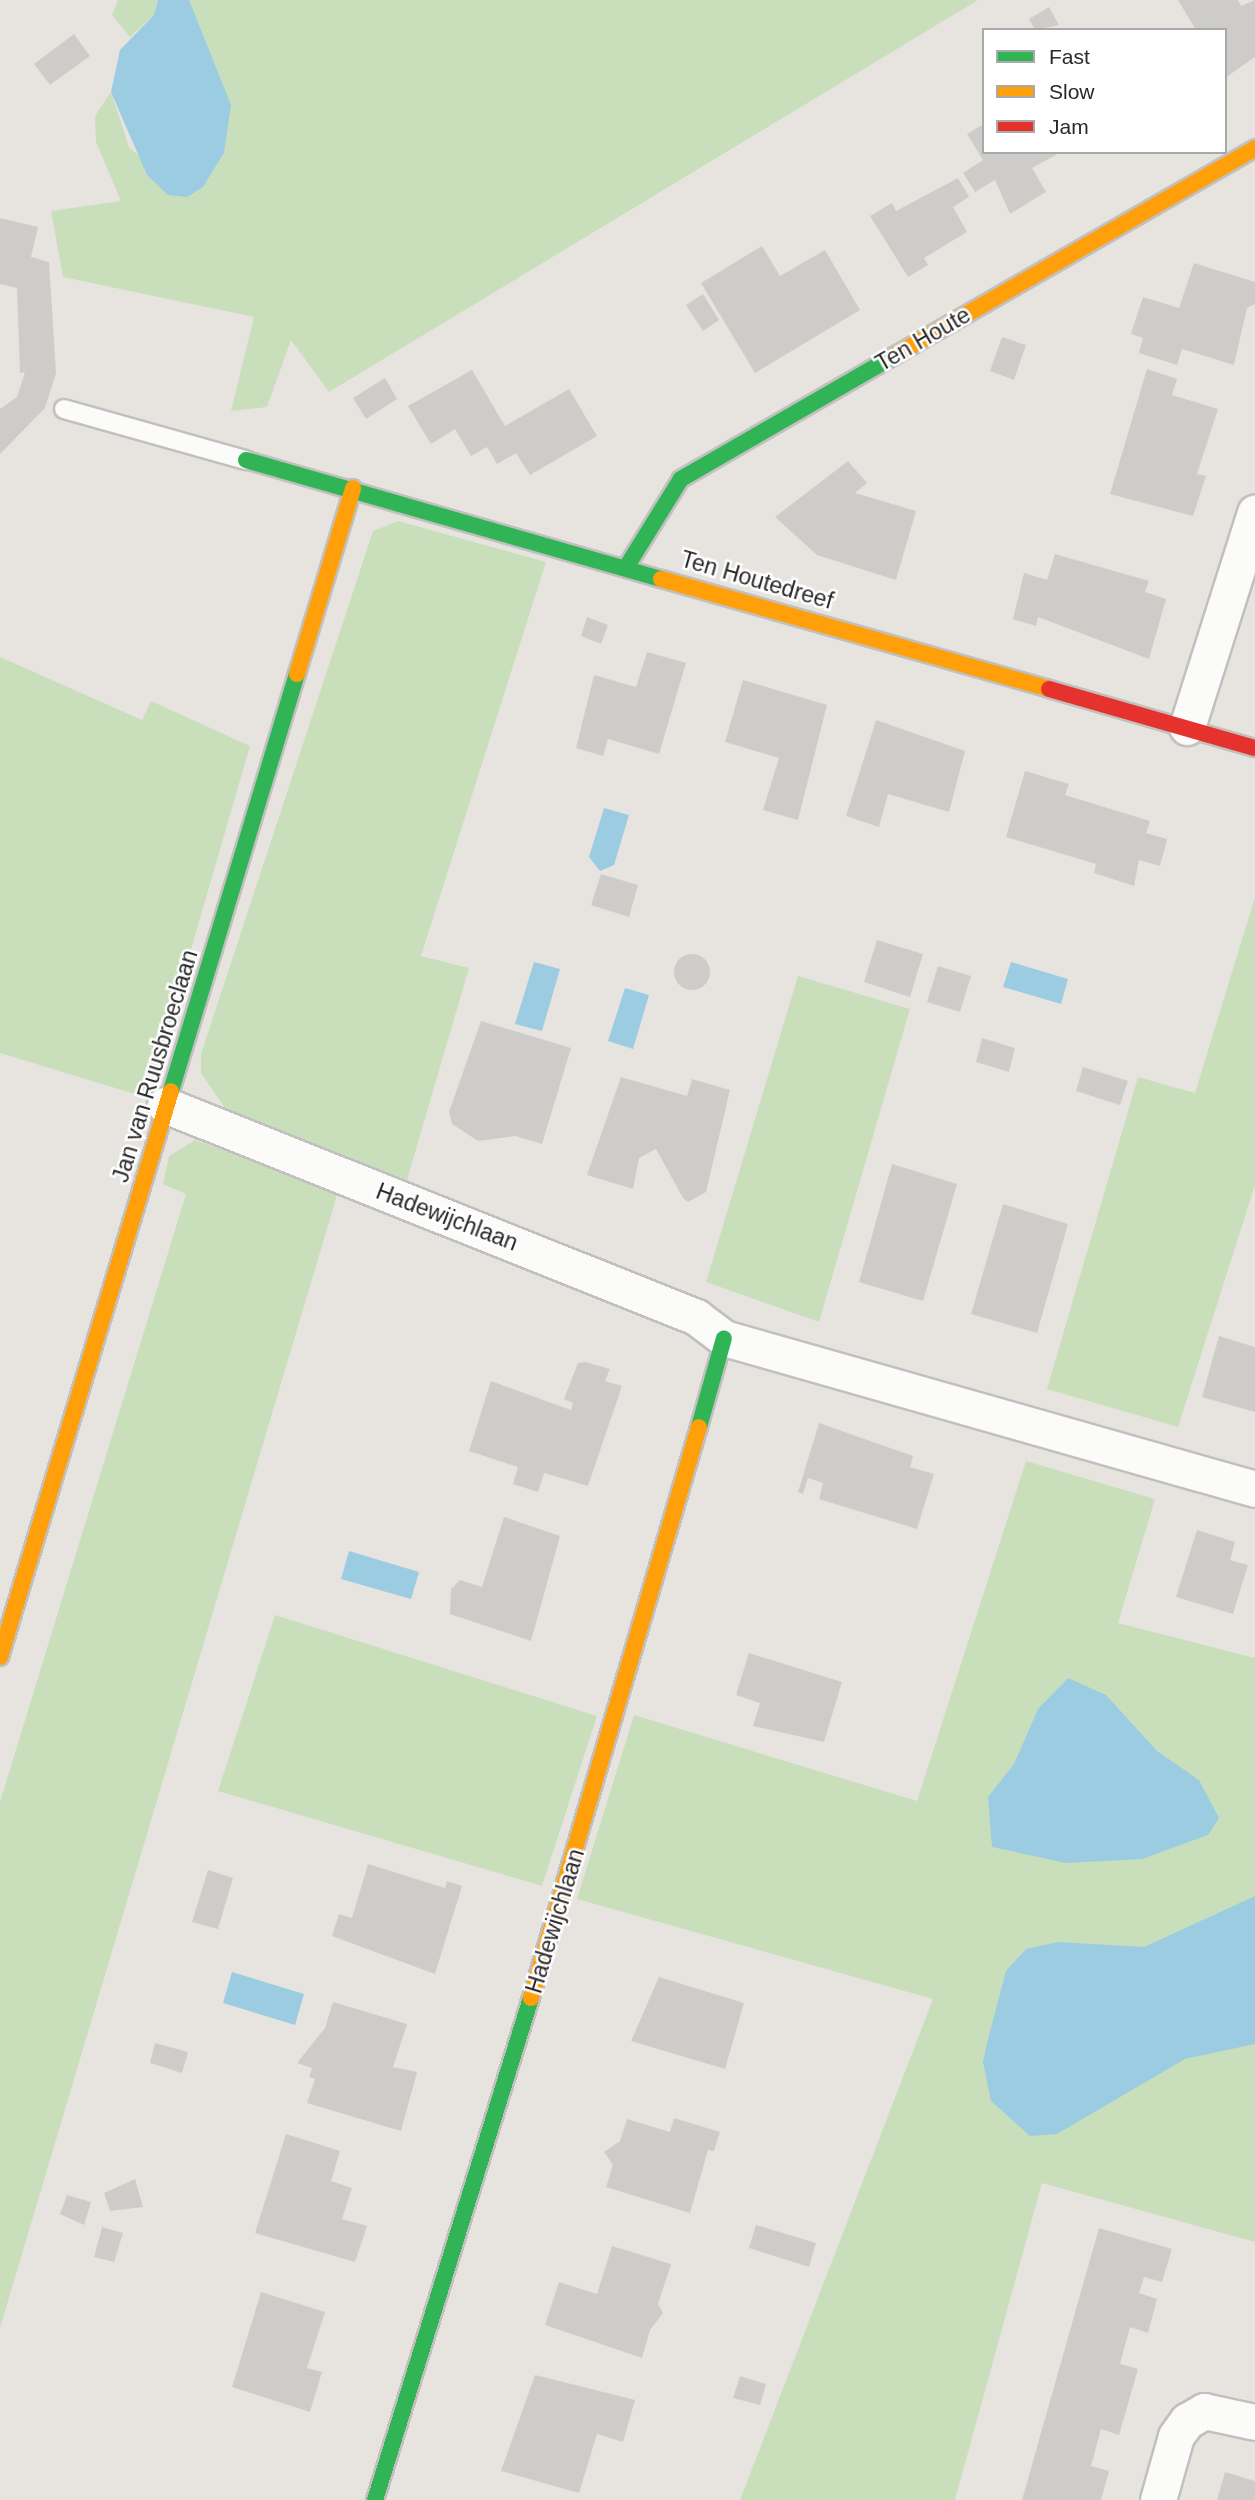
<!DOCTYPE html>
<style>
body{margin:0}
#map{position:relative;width:1255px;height:2500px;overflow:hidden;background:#e7e4e0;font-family:Arial,sans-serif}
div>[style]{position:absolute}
.green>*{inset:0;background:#c9dfbc}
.water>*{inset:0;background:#9bcce1}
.building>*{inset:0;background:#ceccc9}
.round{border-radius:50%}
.roads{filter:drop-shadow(2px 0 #c1c0bf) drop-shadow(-2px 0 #c1c0bf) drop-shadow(0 2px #c1c0bf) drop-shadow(0 -2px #c1c0bf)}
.lane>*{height:18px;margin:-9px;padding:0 9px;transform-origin:9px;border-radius:9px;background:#fbfbfa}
.street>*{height:35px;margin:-17.5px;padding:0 17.5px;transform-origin:17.5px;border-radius:17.5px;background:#fbfbfa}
.fast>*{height:16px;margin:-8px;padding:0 8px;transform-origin:8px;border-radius:8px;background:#30b455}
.slow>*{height:16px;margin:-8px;padding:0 8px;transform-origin:8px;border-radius:8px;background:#ff9f0a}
.jam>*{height:16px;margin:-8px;padding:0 8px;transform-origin:8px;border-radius:8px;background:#e5322d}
span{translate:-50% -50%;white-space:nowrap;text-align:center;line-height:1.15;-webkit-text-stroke:5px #fff;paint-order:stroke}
.street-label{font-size:23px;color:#292929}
.legend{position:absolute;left:982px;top:28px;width:245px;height:126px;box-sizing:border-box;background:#fff;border:2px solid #a9a9a9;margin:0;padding:9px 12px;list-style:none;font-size:21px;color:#292929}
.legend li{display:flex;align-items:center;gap:14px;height:35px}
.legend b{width:35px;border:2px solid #a9a9a9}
</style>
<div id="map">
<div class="green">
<i style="clip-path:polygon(118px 0,158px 0,154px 15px,130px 37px,112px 15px)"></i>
<i style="clip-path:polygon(189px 0,978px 0,329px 392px,291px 340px,267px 407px,231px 411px,254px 317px,63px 277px,51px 211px,121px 201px,96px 142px,95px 116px,111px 92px,129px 147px,187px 197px,203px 187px,224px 153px,213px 66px)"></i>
<i style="clip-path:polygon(398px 521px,546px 562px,421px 956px,469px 968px,407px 1180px,227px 1111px,201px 1073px,201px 1054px,373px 531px)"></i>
<i style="clip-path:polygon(0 657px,142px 720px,151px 701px,250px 746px,148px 1098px,0 1053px)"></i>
<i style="clip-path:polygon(1255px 897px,1255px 1185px,1178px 1427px,1047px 1389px,1138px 1077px,1195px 1093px)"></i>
<i style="clip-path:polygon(798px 976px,910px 1009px,819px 1322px,706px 1282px)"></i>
<i style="clip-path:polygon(195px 1140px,338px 1192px,0 2328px,0 1802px,186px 1194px,163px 1184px,169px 1156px)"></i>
<i style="clip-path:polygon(1026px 1461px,1155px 1499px,1118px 1623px,1255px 1658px,1255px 2242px,1042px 2183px,955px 2500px,740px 2500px,933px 1999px,577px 1899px,634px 1715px,917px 1801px)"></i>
<i style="clip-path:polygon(275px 1615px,597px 1716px,542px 1886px,218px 1791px)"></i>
</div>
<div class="water">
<i style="clip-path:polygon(158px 0,189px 0,231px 105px,224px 153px,203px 187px,187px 197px,168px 195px,147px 175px,111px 92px,120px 50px,154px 15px)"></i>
<i style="clip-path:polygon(604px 808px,629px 815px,614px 865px,600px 871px,589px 857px)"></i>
<i style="clip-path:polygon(534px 962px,560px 969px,542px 1031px,515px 1024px)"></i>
<i style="clip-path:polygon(1011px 962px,1068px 979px,1061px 1004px,1003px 987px)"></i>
<i style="clip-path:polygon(625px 988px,649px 995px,633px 1049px,608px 1041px)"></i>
<i style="clip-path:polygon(349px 1551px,419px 1572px,411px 1599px,341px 1579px)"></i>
<i style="clip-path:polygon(1068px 1678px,1106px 1695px,1157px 1751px,1199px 1780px,1219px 1818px,1208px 1835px,1142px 1859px,1066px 1863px,992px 1847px,988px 1797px,1014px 1764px,1038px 1709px)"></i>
<i style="clip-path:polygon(1255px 1896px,1255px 2044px,1185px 2059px,1057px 2134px,1030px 2136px,991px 2101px,983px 2062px,988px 2039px,1006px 1971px,1026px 1949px,1058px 1942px,1144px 1947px)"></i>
<i style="clip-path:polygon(232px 1972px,304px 1994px,295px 2025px,223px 2003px)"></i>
</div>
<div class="building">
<i style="clip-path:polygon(1178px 0,1238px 0,1241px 6px,1255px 0,1255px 57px,1225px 78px,1225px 30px,1196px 30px)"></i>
<i style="clip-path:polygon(1049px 7px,1059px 25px,1035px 30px,1029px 19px)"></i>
<i style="clip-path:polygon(74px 34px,90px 56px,50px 85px,34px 64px)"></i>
<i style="clip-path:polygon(984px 124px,984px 152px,1061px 152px,1032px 168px,1046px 192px,1010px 214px,995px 180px,975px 192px,963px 173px,983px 160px,967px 134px)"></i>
<i style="clip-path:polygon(958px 178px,969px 197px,953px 207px,967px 232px,924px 258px,928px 265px,908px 277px,870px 216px,892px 203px,896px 211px)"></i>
<i style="clip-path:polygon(0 218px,38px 227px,31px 257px,49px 262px,56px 373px,45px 408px,0 454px,0 409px,17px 397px,25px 372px,20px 373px,17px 288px,0 284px)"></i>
<i style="clip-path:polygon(762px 246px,780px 276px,825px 250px,860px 310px,755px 373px,701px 283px)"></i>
<i style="clip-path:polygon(1194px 263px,1255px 282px,1255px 304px,1247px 308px,1234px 365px,1182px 349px,1177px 365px,1139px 353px,1143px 338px,1131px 334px,1143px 297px,1179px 308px)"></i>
<i style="clip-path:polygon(703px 294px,719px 320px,703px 331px,686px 305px)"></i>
<i style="clip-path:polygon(1002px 337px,1026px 345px,1014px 380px,990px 371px)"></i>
<i style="clip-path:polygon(1147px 369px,1177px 379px,1172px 395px,1218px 409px,1197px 474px,1206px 476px,1193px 516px,1110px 494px)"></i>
<i style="clip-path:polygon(472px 370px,505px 426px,569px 389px,597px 436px,530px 475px,516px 453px,497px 464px,487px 447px,471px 456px,455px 429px,431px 444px,408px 406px)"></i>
<i style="clip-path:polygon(385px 378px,397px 399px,366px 419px,353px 398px)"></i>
<i style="clip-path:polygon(848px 461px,867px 483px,855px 493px,916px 511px,896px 580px,817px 555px,775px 517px)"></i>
<i style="clip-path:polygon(1055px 554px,1149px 581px,1145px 592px,1166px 599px,1149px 659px,1038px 617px,1036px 626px,1013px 619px,1024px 573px,1047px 580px)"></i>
<i style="clip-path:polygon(587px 617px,608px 625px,601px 644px,581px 636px)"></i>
<i style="clip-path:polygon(647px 652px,686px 663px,659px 754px,608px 739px,603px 756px,576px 748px,594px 675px,636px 687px)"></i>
<i style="clip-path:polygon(743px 680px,827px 705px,798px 820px,763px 810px,779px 758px,725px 742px)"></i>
<i style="clip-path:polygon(876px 720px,965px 751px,949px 812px,888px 794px,879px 827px,846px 816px)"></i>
<i style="clip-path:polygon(1025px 771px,1069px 784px,1065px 795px,1150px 821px,1146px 833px,1167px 839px,1160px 866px,1139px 860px,1134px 886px,1094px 873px,1096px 864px,1006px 837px)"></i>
<i style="clip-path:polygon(601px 874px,638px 885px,629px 917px,591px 905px)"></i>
<i style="clip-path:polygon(877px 940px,923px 954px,910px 997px,864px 982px)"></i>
<i class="round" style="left:674px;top:954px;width:36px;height:36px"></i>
<i style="clip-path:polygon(938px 966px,971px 976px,960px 1012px,927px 1002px)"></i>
<i style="clip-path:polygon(481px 1021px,571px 1048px,542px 1144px,515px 1136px,478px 1141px,452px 1124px,449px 1112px)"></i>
<i style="clip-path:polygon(982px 1038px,1015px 1048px,1009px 1072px,976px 1062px)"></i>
<i style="clip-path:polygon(1083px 1067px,1128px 1081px,1120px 1105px,1076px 1091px)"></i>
<i style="clip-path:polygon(621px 1077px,687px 1096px,692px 1079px,730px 1090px,706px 1192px,688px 1202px,683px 1198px,656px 1149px,639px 1158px,633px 1189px,587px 1175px)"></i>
<i style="clip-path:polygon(892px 1164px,957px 1184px,923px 1301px,859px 1282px)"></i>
<i style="clip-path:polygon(1003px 1204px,1068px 1224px,1037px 1333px,971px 1314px)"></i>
<i style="clip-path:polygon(1219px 1336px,1255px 1347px,1255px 1412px,1202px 1397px)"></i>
<i style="clip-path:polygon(585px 1362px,610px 1369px,605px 1381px,622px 1386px,588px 1486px,544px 1473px,538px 1492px,513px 1484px,518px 1467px,469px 1451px,491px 1381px,571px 1410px,573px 1403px,564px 1399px,578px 1363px)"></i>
<i style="clip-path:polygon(819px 1423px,913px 1456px,910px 1467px,934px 1474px,917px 1529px,819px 1499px,823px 1483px,808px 1478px,803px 1494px,798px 1492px)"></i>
<i style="clip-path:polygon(504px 1517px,560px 1536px,531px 1641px,450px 1614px,451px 1589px,460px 1580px,482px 1587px)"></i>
<i style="clip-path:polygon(1197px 1530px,1235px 1542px,1230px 1560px,1248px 1565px,1233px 1614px,1176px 1597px)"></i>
<i style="clip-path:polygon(749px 1653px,842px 1682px,824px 1742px,753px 1726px,760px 1703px,736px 1695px)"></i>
<i style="clip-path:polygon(368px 1864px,445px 1888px,447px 1881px,462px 1886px,435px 1974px,332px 1936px,339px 1914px,352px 1918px)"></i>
<i style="clip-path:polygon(208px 1870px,233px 1878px,218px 1929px,192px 1922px)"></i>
<i style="clip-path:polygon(659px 1977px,744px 2003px,725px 2069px,631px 2041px)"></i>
<i style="clip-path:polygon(333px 2002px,407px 2024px,393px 2067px,417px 2072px,401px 2131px,307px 2103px,315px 2079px,309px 2077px,312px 2068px,297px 2063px,325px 2028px)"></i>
<i style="clip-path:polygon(155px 2043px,188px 2052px,182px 2073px,150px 2063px)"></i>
<i style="clip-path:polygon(674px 2118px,720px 2132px,714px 2151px,708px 2150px,690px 2213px,606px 2187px,613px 2165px,604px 2152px,620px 2141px,627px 2119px,670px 2132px)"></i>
<i style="clip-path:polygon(286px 2134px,340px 2151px,331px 2181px,352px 2188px,342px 2219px,367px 2226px,355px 2262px,255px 2233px)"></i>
<i style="clip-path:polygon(135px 2179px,143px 2207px,110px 2211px,104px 2193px)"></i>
<i style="clip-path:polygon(67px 2195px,91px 2202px,84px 2225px,60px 2214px)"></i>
<i style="clip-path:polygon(756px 2225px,816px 2243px,809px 2267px,749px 2248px)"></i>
<i style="clip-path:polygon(102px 2227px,123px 2233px,114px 2262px,94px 2257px)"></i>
<i style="clip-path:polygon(1099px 2228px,1172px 2249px,1162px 2282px,1144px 2277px,1139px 2293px,1157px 2299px,1148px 2333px,1130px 2327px,1120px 2364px,1138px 2369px,1119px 2435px,1101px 2429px,1091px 2466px,1109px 2471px,1101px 2500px,1022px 2500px)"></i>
<i style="clip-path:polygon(612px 2246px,671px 2264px,658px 2304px,663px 2313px,650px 2330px,642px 2358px,545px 2325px,559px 2282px,597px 2294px)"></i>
<i style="clip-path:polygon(261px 2292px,325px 2312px,307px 2368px,322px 2372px,310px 2412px,232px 2387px)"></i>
<i style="clip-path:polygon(535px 2375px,635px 2400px,623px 2442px,597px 2434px,579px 2493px,501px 2471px)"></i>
<i style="clip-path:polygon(740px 2376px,766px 2384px,760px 2405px,733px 2398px)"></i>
<i style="clip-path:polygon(1225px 2472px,1255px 2481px,1255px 2500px,1217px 2500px)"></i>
</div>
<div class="roads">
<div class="lane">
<i style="left:64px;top:409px;width:189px;rotate:15.7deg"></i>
</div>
<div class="street">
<i style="left:1187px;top:727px;width:225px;rotate:-72.4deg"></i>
<i style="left:165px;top:1105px;width:572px;rotate:21.76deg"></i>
<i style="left:696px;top:1317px;width:35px;rotate:37deg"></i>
<i style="left:724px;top:1338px;width:552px;rotate:15.87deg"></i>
<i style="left:1158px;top:2500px;width:66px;rotate:-74.3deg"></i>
<i style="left:1176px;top:2436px;width:19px;rotate:-54deg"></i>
<i style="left:1187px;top:2421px;width:20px;rotate:-30deg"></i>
<i style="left:1204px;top:2411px;width:52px;rotate:12.2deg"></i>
</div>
<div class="fast">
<i style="left:246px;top:460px;width:432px;rotate:16deg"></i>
<i style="left:627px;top:566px;width:102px;rotate:-58.2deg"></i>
<i style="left:681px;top:479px;width:246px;rotate:-30deg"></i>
<i style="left:171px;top:1091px;width:436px;rotate:-73.2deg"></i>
<i style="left:699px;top:1427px;width:92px;rotate:-74.3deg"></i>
<i style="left:375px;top:2500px;width:526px;rotate:-72.74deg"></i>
</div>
<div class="slow">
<i style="left:894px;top:356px;width:417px;rotate:-29.9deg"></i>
<i style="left:661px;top:579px;width:403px;rotate:15.8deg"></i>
<i style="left:297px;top:674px;width:194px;rotate:-73.2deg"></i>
<i style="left:0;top:1657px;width:591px;rotate:-73.19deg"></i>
<i style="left:531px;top:1998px;width:595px;rotate:-73.61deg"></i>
</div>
<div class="jam">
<i style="left:1049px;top:689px;width:214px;rotate:16deg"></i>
</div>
</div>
<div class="street-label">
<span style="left:923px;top:339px;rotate:-30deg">Ten Houte</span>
<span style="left:757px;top:580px;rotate:16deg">Ten Houtedreef</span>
<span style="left:155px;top:1066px;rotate:-73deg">Jan van Ruusbroeclaan</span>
<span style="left:447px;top:1217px;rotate:21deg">Hadewijchlaan</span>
<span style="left:555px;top:1921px;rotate:-73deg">Hadewijchlaan</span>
</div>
<ul class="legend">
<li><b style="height:9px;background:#30b455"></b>Fast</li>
<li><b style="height:9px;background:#ff9f0a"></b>Slow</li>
<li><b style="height:9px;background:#e5322d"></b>Jam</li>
</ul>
</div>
